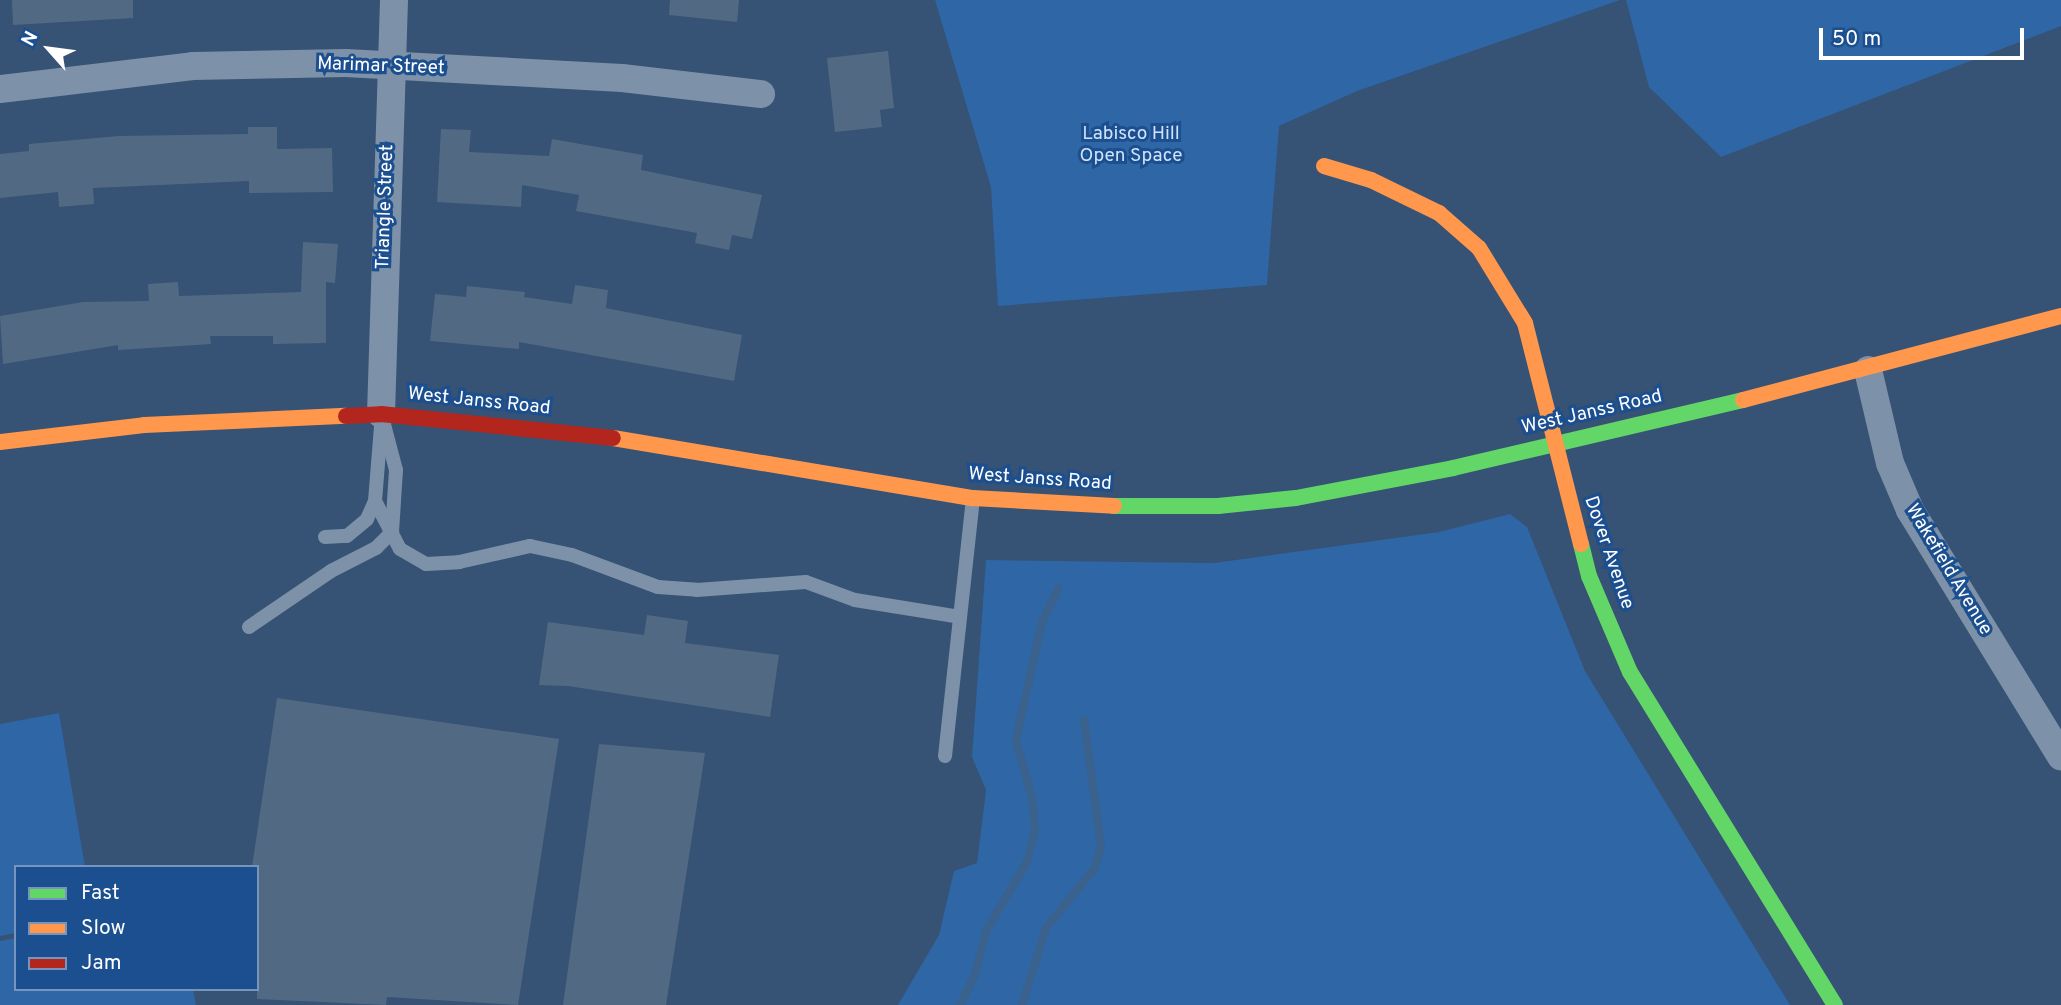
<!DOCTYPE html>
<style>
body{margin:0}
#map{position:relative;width:2061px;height:1005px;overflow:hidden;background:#365274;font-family:Overpass,sans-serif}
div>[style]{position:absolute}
.green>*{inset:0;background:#2f66a5}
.stream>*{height:8px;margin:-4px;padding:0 4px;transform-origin:4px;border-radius:4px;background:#3b618d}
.building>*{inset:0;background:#526984}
.lane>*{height:14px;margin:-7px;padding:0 7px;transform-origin:7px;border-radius:7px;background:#7d92a8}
.street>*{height:28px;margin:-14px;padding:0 14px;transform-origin:14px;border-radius:14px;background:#7d92a8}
.fast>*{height:16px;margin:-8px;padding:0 8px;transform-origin:8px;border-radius:8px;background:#63d668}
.slow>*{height:16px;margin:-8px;padding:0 8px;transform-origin:8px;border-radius:8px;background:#ff974d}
.jam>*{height:16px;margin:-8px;padding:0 8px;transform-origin:8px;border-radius:8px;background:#b3261e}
span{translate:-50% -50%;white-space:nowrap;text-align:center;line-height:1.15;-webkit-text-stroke:6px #1b4f8f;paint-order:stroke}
.street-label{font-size:19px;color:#fff}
.park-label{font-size:19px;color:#cfe3fa}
.legend{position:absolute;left:14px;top:865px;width:245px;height:126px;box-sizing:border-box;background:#1b4f8f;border:2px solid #7695bc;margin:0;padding:9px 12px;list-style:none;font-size:21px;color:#fff}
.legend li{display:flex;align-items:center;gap:14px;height:35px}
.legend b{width:35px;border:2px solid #7695bc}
.north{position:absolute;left:14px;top:14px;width:70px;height:70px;-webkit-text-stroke:5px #1b4f8f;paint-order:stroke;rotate:298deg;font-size:19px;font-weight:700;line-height:28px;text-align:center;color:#fff}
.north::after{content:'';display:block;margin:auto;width:24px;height:32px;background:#fff;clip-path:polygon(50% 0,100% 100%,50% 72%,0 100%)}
.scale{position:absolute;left:1819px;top:28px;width:205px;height:32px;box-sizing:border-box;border:4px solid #fff;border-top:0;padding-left:9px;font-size:21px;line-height:24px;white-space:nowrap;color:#fff;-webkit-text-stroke:5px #1b4f8f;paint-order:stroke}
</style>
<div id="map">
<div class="green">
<i style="clip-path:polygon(935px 0,1620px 0,1357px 91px,1279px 126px,1267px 285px,998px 306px,991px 187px)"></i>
<i style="clip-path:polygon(1626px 0,2061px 0,2061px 26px,1721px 157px,1649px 87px)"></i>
<i style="clip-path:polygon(1510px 514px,1527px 527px,1585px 671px,1790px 1005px,898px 1005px,939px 935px,954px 871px,977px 863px,986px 790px,972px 757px,986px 560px,1214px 563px,1439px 532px)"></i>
<i style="clip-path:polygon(59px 713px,85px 867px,16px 867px,16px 933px,0 936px,0 724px)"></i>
<i style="clip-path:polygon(16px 938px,16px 989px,193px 989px,196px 1005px,0 1005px,0 941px)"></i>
</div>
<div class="stream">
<i style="left:960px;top:1005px;width:34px;rotate:-64deg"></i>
<i style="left:975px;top:974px;width:47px;rotate:-75.1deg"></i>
<i style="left:987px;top:929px;width:78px;rotate:-59.2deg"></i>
<i style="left:1027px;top:862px;width:33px;rotate:-76deg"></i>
<i style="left:1035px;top:830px;width:32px;rotate:-95deg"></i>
<i style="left:1032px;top:798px;width:60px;rotate:-105.4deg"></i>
<i style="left:1016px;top:740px;width:121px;rotate:-77.6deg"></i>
<i style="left:1042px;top:622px;width:37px;rotate:-64deg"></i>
<i style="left:1022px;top:1005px;width:81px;rotate:-72.7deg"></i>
<i style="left:1046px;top:928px;width:76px;rotate:-50.9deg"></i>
<i style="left:1094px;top:869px;width:23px;rotate:-72deg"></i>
<i style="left:1101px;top:847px;width:128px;rotate:-97.6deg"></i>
</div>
<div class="building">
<i style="clip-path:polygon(12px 0,133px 0,133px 18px,13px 25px)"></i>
<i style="clip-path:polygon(670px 0,739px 0,737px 22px,669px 15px)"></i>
<i style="clip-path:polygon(888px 51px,894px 108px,880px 110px,882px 127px,835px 132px,827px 58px)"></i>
<i style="clip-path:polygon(248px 127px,277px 127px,277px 149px,332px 148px,333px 192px,249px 193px,249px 181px,93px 188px,94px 204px,59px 207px,58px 192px,0 198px,0 154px,29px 151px,29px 144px,119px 136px,248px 134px)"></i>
<i style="clip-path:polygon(441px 129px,471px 130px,469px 152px,549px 156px,552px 139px,643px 155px,641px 170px,762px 195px,752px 239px,732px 235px,729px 250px,695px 243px,697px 233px,576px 211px,579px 195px,522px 185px,521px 207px,437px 202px)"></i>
<i style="clip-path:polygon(303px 242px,338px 244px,335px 283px,326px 282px,326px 343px,273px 344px,273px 336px,210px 336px,211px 344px,118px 350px,118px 345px,3px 364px,0 316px,83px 302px,149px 301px,148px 284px,178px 282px,179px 296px,301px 292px)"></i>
<i style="clip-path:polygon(575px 285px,608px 290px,606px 308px,742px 335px,734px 381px,519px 342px,519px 349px,430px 341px,435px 294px,466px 297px,467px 286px,525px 292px,524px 297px,572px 304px)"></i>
<i style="clip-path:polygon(647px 615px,688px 621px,685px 643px,779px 655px,770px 717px,568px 686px,539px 685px,548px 622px,644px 635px)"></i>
<i style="clip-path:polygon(277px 698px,559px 739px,518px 1005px,387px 997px,386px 1005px,257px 999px,257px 867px,252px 867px)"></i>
<i style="clip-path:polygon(599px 744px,705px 753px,666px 1005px,563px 1005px)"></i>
</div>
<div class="lane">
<i style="left:375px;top:501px;width:54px;rotate:62.5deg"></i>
<i style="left:400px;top:549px;width:30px;rotate:30deg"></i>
<i style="left:426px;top:564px;width:33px;rotate:-3deg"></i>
<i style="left:459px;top:562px;width:73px;rotate:-12.7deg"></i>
<i style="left:530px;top:546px;width:43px;rotate:12.1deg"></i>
<i style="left:572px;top:555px;width:92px;rotate:20.4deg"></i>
<i style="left:658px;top:587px;width:39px;rotate:4deg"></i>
<i style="left:697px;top:590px;width:109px;rotate:-4.2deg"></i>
<i style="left:806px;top:582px;width:52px;rotate:20.2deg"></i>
<i style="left:855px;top:600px;width:106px;rotate:9.2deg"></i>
<i style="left:325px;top:537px;width:22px;rotate:-3deg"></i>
<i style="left:347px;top:536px;width:26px;rotate:-40deg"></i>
<i style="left:367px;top:519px;width:20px;rotate:-66deg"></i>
<i style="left:375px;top:501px;width:74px;rotate:-85.4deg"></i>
<i style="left:249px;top:627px;width:99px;rotate:-34.3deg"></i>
<i style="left:331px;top:571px;width:51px;rotate:-27.1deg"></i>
<i style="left:376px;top:548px;width:23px;rotate:-45deg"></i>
<i style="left:392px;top:532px;width:62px;rotate:-86.3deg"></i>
<i style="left:396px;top:470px;width:55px;rotate:-104.8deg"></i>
<i style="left:945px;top:756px;width:258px;rotate:-83.8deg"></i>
</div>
<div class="street">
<i style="left:0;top:89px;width:194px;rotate:-6.8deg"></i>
<i style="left:193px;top:66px;width:153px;rotate:-1.1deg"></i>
<i style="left:346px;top:63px;width:276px;rotate:3.1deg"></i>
<i style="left:622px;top:78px;width:140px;rotate:6.6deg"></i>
<i style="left:1868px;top:370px;width:96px;rotate:76.7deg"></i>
<i style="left:1890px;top:463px;width:51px;rotate:66.9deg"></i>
<i style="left:1910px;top:510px;width:289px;rotate:58.5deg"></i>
<i style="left:381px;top:414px;width:414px;rotate:-88.2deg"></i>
</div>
<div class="fast">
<i style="left:1114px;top:506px;width:104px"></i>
<i style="left:1218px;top:506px;width:78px;rotate:-5.9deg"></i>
<i style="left:1296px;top:498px;width:160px;rotate:-10.8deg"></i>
<i style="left:1453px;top:468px;width:298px;rotate:-13.2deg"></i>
<i style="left:1581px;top:544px;width:33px;rotate:76deg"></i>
<i style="left:1589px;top:576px;width:104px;rotate:66.9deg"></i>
<i style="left:1630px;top:672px;width:391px;rotate:58.4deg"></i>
</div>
<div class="slow">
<i style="left:1324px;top:166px;width:49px;rotate:16.6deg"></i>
<i style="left:1371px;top:180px;width:76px;rotate:25.9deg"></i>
<i style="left:1439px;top:213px;width:53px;rotate:41.2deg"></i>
<i style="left:1479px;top:248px;width:88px;rotate:58.5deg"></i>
<i style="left:1525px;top:323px;width:228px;rotate:75.8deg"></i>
<i style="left:1743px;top:400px;width:329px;rotate:-14.8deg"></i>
<i style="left:613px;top:438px;width:365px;rotate:9.5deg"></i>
<i style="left:973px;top:498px;width:141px;rotate:3.2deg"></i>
<i style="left:0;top:442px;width:145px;rotate:-6.7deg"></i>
<i style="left:144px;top:425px;width:202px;rotate:-2.6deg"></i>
</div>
<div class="jam">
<i style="left:346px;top:416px;width:35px;rotate:-3deg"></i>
<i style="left:381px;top:414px;width:233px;rotate:5.9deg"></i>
</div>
<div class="street-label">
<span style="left:381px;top:67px;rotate:2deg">Marimar Street</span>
<span style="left:386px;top:207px;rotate:-88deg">Triangle Street</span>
<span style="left:479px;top:402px;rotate:6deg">West Janss Road</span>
<span style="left:1592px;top:413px;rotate:-13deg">West Janss Road</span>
<span style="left:1040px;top:480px;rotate:4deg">West Janss Road</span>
<span style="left:1608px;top:553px;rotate:71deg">Dover Avenue</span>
<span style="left:1948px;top:570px;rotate:59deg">Wakefield Avenue</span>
</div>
<div class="park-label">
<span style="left:1131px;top:146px">Labisco Hill<br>Open Space</span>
</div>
<ul class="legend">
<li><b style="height:9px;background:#63d668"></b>Fast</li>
<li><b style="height:9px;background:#ff974d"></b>Slow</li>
<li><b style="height:9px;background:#b3261e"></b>Jam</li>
</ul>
<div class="north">N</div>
<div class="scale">50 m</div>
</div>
